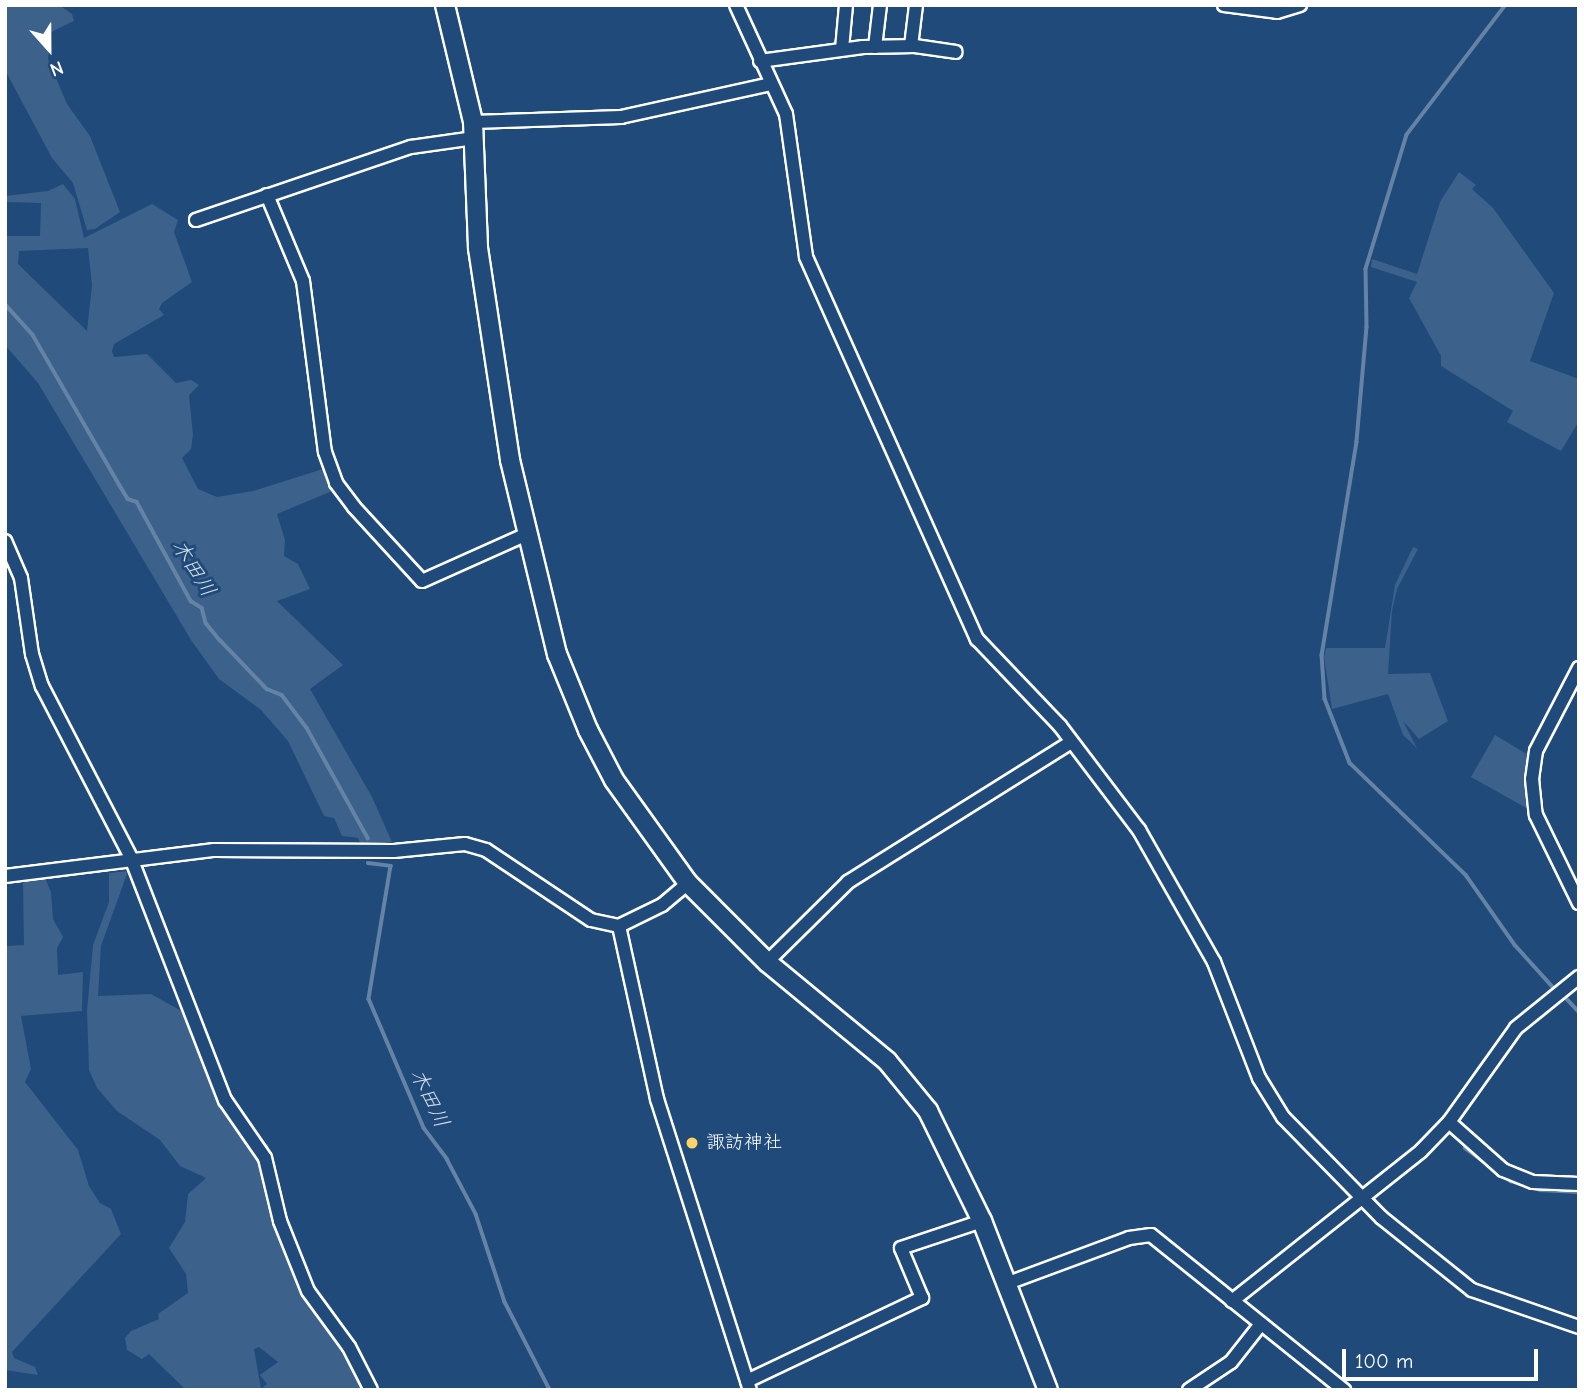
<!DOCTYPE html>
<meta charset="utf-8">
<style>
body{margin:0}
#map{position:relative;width:1584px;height:1395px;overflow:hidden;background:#1f4a7a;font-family:"Comic Neue","Klee One",sans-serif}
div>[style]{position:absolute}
.green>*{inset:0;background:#3c618b}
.stream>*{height:3.5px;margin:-1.75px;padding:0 1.75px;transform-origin:1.75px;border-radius:1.75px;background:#6583a4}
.roads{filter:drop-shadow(2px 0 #fff) drop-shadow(-2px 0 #fff) drop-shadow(0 2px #fff) drop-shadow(0 -2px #fff)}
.street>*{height:12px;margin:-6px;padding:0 6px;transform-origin:6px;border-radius:6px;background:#1f4a7a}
.secondary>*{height:18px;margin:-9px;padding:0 9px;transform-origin:9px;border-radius:9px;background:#1f4a7a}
.dots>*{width:19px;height:19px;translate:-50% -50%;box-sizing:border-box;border:4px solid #1f4a7a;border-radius:50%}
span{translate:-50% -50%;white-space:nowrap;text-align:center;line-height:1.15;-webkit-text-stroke:6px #1f4a7a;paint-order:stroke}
.poi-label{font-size:19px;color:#fff}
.left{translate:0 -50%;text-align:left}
.water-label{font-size:21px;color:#d8e0e8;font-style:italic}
.frame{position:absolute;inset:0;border:7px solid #fff;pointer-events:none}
.north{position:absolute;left:14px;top:14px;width:70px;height:70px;-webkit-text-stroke:5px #1f4a7a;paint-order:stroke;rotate:159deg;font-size:19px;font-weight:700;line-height:28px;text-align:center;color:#fff}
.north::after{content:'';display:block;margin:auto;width:24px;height:32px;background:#fff;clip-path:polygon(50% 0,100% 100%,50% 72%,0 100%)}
.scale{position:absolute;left:1342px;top:1349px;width:196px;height:32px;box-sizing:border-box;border:4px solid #fff;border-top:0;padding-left:9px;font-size:21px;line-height:24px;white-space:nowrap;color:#fff;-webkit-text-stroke:5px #1f4a7a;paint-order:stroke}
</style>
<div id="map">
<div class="green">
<i style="clip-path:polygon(5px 5px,59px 5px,72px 14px,74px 21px,51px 32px,48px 59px,67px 104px,90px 136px,120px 212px,95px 229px,87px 230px,73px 183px,52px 158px,5px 70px)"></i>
<i style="clip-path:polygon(1459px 172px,1476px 185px,1472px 189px,1493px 208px,1554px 293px,1530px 361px,1579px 379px,1579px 421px,1561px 451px,1507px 422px,1513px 411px,1441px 366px,1441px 356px,1409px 298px,1417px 282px,1371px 267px,1372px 259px,1417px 274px,1440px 202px)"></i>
<i style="clip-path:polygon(evenodd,63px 184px,75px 199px,84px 238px,152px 204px,178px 220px,174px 232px,192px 282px,162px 303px,159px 309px,164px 315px,114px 344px,112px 351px,114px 357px,147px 354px,176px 383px,191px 380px,199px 385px,189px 395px,193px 435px,191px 449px,182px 458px,198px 489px,217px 497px,253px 491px,323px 469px,332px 491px,277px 514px,285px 540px,284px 556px,298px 564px,310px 589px,277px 601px,343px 665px,310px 689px,372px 797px,392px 842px,361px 845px,358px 838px,342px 836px,334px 818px,324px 816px,288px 741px,261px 710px,219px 679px,191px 640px,38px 383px,5px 345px,5px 196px,48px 191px,63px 184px,7px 202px,41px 203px,40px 236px,7px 236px,7px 202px,63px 184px,88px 248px,92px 285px,87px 331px,18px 264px,19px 251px,88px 248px)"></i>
<i style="clip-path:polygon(1413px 547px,1418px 549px,1397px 589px,1392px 611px,1388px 674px,1430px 673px,1448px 721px,1419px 739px,1403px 721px,1417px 748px,1403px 735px,1388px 694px,1332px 709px,1324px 657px,1326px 648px,1385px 648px,1395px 585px)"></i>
<i style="clip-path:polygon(1495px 735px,1530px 756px,1530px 810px,1471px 777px)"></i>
<i style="clip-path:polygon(evenodd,128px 871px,101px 946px,98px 996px,151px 994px,185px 1013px,226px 1112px,250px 1142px,268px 1144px,286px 1223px,313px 1287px,357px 1347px,376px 1390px,186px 1390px,149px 1354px,142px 1359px,127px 1350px,125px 1338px,131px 1331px,159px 1319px,158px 1314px,188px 1293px,186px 1274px,169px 1248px,185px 1222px,188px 1194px,206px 1178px,180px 1166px,160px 1140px,117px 1111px,97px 1088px,89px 1070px,87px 1011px,93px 945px,109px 902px,109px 873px,128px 871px,259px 1347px,278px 1362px,260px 1375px,267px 1384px,261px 1389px,254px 1349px,259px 1347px)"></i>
<i style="clip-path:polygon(43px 873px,51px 892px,53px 919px,63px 937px,57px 948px,58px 975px,83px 972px,82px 1011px,21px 1016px,31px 1069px,25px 1082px,78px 1150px,89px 1186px,100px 1203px,111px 1209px,121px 1234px,12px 1352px,14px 1358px,35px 1367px,38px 1375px,5px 1370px,5px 946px,24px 945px,23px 883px)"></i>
</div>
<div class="stream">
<i style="left:1506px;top:5px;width:163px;rotate:127.3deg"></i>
<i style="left:1407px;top:135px;width:140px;rotate:107deg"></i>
<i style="left:1366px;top:269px;width:58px;rotate:89deg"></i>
<i style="left:1367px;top:327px;width:115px;rotate:95deg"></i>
<i style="left:1357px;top:442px;width:216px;rotate:99.3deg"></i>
<i style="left:1322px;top:655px;width:44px;rotate:86.1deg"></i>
<i style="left:1325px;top:699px;width:69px;rotate:68.7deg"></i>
<i style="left:1350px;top:763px;width:161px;rotate:44deg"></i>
<i style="left:1466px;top:875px;width:85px;rotate:55deg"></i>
<i style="left:1515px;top:945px;width:55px;rotate:47.9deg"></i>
<i style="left:5px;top:304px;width:42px;rotate:47.9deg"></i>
<i style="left:33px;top:335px;width:172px;rotate:60deg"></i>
<i style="left:119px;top:484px;width:17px;rotate:59deg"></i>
<i style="left:128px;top:499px;width:9px;rotate:18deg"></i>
<i style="left:137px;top:502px;width:113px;rotate:61.4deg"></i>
<i style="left:191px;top:601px;width:13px;rotate:32deg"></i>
<i style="left:202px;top:608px;width:16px;rotate:75deg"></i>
<i style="left:206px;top:623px;width:22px;rotate:51deg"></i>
<i style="left:220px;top:640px;width:68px;rotate:46.2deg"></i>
<i style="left:267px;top:689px;width:16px;rotate:22deg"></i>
<i style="left:282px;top:695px;width:41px;rotate:52.9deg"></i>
<i style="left:307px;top:728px;width:126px;rotate:61deg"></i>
<i style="left:368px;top:863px;width:23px;rotate:7deg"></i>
<i style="left:391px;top:866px;width:135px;rotate:99.4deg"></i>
<i style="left:369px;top:999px;width:140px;rotate:66.9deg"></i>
<i style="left:424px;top:1128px;width:39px;rotate:53deg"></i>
<i style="left:447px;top:1159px;width:62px;rotate:62.2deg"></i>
<i style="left:476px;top:1214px;width:93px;rotate:71.8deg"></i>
<i style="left:505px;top:1302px;width:99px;rotate:62.9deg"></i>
<i style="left:1566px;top:998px;width:19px;rotate:47deg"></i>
<i style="left:1465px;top:1148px;width:57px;rotate:35.7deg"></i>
<i style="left:1511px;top:1181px;width:31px;rotate:17deg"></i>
<i style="left:1541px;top:1190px;width:38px;rotate:3deg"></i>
</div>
<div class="roads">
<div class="street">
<i style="left:736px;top:5px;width:120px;rotate:65.4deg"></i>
<i style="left:786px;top:114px;width:144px;rotate:82deg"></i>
<i style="left:806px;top:257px;width:419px;rotate:65.9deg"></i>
<i style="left:977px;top:639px;width:120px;rotate:46.3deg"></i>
<i style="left:1060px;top:726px;width:131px;rotate:52.8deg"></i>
<i style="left:1139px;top:830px;width:152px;rotate:60.4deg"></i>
<i style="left:1214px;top:962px;width:124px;rotate:68.8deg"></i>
<i style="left:1259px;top:1078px;width:46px;rotate:58.4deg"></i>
<i style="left:1283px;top:1117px;width:141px;rotate:45.6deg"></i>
<i style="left:1382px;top:1218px;width:115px;rotate:38.7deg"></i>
<i style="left:1472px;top:1290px;width:113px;rotate:19.1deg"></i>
<i style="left:1224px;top:5px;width:53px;rotate:7.5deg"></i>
<i style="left:1277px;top:12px;width:24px;rotate:-17deg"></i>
<i style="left:911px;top:46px;width:41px;rotate:-83deg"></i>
<i style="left:875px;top:47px;width:42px;rotate:-83.2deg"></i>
<i style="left:842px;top:49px;width:44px;rotate:-84.8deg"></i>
<i style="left:760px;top:61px;width:104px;rotate:-7.7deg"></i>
<i style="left:863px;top:47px;width:52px;rotate:-1.1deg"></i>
<i style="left:915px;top:46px;width:41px;rotate:8.3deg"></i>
<i style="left:473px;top:122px;width:148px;rotate:-1.9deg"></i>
<i style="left:621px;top:117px;width:154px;rotate:-12.4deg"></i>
<i style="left:267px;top:195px;width:93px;rotate:67.3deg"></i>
<i style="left:303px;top:281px;width:172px;rotate:82.7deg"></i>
<i style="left:325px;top:452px;width:33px;rotate:70deg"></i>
<i style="left:336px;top:483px;width:30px;rotate:53deg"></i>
<i style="left:354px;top:507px;width:100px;rotate:47.4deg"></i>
<i style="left:422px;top:581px;width:115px;rotate:-24.1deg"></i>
<i style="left:196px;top:220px;width:227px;rotate:-18.8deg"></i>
<i style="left:411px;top:147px;width:64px;rotate:-8.1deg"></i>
<i style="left:5px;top:541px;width:40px;rotate:66.6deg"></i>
<i style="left:21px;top:578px;width:77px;rotate:81.8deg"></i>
<i style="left:32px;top:654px;width:34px;rotate:73deg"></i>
<i style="left:42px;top:686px;width:194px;rotate:62.6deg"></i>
<i style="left:131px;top:858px;width:260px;rotate:68.8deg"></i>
<i style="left:225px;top:1100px;width:70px;rotate:55.4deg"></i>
<i style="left:265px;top:1158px;width:65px;rotate:76.6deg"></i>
<i style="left:280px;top:1221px;width:75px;rotate:68.2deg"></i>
<i style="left:308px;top:1291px;width:69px;rotate:53.8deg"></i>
<i style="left:349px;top:1347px;width:48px;rotate:62.9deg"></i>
<i style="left:1579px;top:668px;width:93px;rotate:117.4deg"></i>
<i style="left:1536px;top:751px;width:28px;rotate:98deg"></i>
<i style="left:1532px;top:779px;width:36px;rotate:84deg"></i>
<i style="left:1536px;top:815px;width:98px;rotate:64deg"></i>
<i style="left:5px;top:876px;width:211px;rotate:-7.1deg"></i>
<i style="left:214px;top:850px;width:180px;rotate:0.3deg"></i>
<i style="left:394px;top:851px;width:71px;rotate:-5.6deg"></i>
<i style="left:465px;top:844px;width:22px;rotate:16deg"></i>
<i style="left:486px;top:850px;width:126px;rotate:33.7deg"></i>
<i style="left:591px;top:920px;width:29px;rotate:12deg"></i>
<i style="left:619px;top:926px;width:48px;rotate:-26deg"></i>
<i style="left:662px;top:905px;width:34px;rotate:-40deg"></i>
<i style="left:619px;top:926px;width:177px;rotate:77.6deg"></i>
<i style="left:657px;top:1099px;width:305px;rotate:72.3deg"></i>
<i style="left:767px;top:962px;width:114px;rotate:-44.6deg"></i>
<i style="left:848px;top:882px;width:263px;rotate:-32.1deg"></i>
<i style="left:1449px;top:1122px;width:72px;rotate:41.6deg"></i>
<i style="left:1503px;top:1170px;width:32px;rotate:22deg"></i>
<i style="left:1533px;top:1182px;width:46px;rotate:2.5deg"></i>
<i style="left:1008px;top:1283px;width:129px;rotate:-20.4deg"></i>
<i style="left:1129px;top:1238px;width:22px;rotate:-8deg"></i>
<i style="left:1151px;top:1235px;width:248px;rotate:38.8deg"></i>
<i style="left:1232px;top:1301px;width:241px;rotate:-38.4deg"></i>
<i style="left:1421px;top:1151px;width:40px;rotate:-46deg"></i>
<i style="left:1449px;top:1122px;width:115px;rotate:-54.5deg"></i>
<i style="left:1516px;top:1028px;width:81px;rotate:-39deg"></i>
<i style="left:747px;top:1381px;width:194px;rotate:-25.4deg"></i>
<i style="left:922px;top:1298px;width:54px;rotate:-112.8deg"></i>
<i style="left:901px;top:1248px;width:85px;rotate:-18.4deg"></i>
<i style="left:1189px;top:1390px;width:50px;rotate:-33.7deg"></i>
<i style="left:1231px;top:1362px;width:48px;rotate:-51.7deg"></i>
</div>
<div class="secondary">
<i style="left:445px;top:5px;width:120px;rotate:76.5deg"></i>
<i style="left:473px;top:122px;width:126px;rotate:87.7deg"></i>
<i style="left:478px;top:248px;width:214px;rotate:81.4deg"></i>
<i style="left:510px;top:460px;width:200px;rotate:76.4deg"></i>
<i style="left:557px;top:654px;width:82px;rotate:67.8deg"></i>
<i style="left:588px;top:730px;width:56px;rotate:62.5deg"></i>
<i style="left:614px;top:780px;width:127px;rotate:54.3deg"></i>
<i style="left:688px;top:883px;width:112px;rotate:45deg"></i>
<i style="left:767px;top:962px;width:156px;rotate:39.5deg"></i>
<i style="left:887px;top:1061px;width:65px;rotate:50.6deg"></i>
<i style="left:928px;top:1111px;width:123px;rotate:63.9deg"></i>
<i style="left:982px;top:1221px;width:181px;rotate:68.7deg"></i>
</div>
</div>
<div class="dots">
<i style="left:692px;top:1143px;background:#ffd166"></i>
</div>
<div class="poi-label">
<span class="left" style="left:706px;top:1143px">諏訪神社</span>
</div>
<div class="water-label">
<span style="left:194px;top:568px;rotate:58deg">木田川</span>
<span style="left:430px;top:1098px;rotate:64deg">木田川</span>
</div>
<div class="frame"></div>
<div class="north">N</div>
<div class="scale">100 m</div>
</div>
